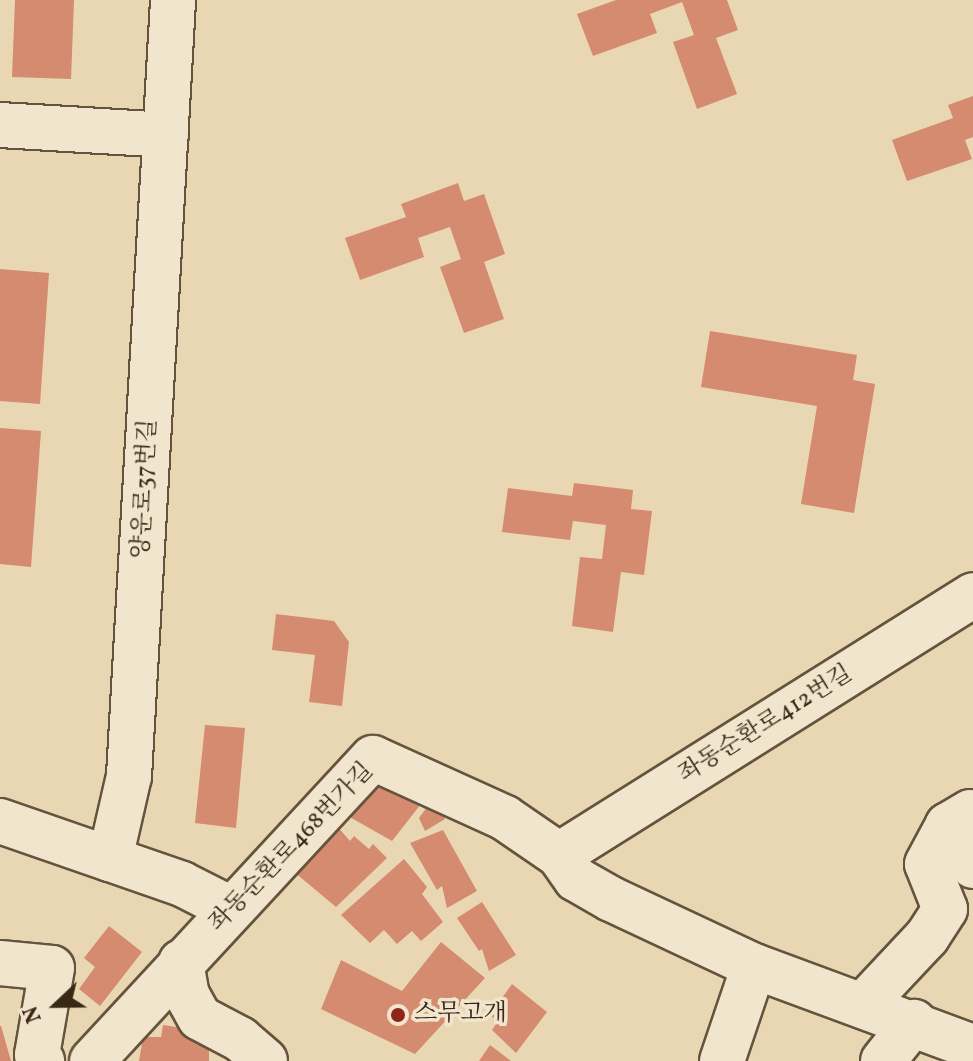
<!DOCTYPE html>
<meta charset="utf-8">
<style>
body{margin:0}
#map{position:relative;width:973px;height:1061px;overflow:hidden;background:#e9d7b3;font-family:Vollkorn,"Noto Serif KR",serif}
div>[style]{position:absolute}
.building>*{inset:0;background:#d48b6f}
.roads{filter:drop-shadow(2px 0 #65543d) drop-shadow(-2px 0 #65543d) drop-shadow(0 2px #65543d) drop-shadow(0 -2px #65543d)}
.minor>*{height:44px;margin:-22px;padding:0 22px;transform-origin:22px;border-radius:22px;background:#f1e5ce}
.dots>*{width:22px;height:22px;translate:-50% -50%;box-sizing:border-box;border:4px solid #f1e5ce;border-radius:50%}
span{translate:-50% -50%;white-space:nowrap;text-align:center;line-height:1.15;-webkit-text-stroke:7px #f1e5ce;paint-order:stroke}
.street-label{font-size:24px;color:#392816}
.poi-label{font-size:24px;color:#392816}
.left{translate:0 -50%;text-align:left}
.north{position:absolute;left:16px;top:965px;width:80px;height:80px;-webkit-text-stroke:6px #f1e5ce;paint-order:stroke;rotate:248deg;font-size:22px;font-weight:700;line-height:32px;text-align:center;color:#392816}
.north::after{content:'';display:block;margin:auto;width:28px;height:36px;background:#392816;clip-path:polygon(50% 0,100% 100%,50% 72%,0 100%)}
</style>
<div id="map">
<div class="building">
<i style="clip-path:polygon(15px 0,74px 0,71px 79px,12px 77px)"></i>
<i style="clip-path:polygon(616px 0,727px 0,738px 30px,716px 38px,737px 94px,697px 109px,673px 42px,694px 35px,682px 2px,650px 14px,657px 33px,593px 56px,577px 14px)"></i>
<i style="clip-path:polygon(973px 96px,973px 137px,965px 140px,972px 159px,907px 181px,892px 140px,953px 118px,948px 105px)"></i>
<i style="clip-path:polygon(458px 183px,464px 201px,484px 194px,505px 254px,484px 262px,504px 319px,464px 333px,440px 267px,461px 259px,450px 227px,418px 238px,424px 257px,360px 280px,345px 238px,406px 217px,401px 204px)"></i>
<i style="clip-path:polygon(0 269px,49px 273px,40px 404px,0 401px)"></i>
<i style="clip-path:polygon(710px 331px,857px 355px,853px 380px,875px 384px,854px 513px,801px 504px,817px 406px,701px 387px)"></i>
<i style="clip-path:polygon(0 428px,41px 431px,31px 567px,0 564px)"></i>
<i style="clip-path:polygon(574px 483px,633px 490px,631px 509px,652px 511px,644px 575px,621px 572px,613px 632px,572px 626px,580px 557px,602px 559px,606px 525px,573px 521px,570px 540px,502px 532px,508px 488px,572px 496px)"></i>
<i style="clip-path:polygon(276px 614px,334px 621px,349px 642px,342px 706px,309px 702px,315px 655px,272px 650px)"></i>
<i style="clip-path:polygon(205px 725px,245px 728px,236px 828px,195px 823px)"></i>
<i style="clip-path:polygon(400px 786px,421px 804px,392px 841px,348px 816px,372px 788px)"></i>
<i style="clip-path:polygon(430px 803px,438px 805px,445px 819px,425px 831px,419px 818px)"></i>
<i style="clip-path:polygon(337px 826px,350px 841px,354px 836px,369px 849px,373px 844px,387px 858px,336px 907px,293px 871px)"></i>
<i style="clip-path:polygon(443px 830px,477px 891px,447px 908px,442px 886px,437px 890px,410px 843px)"></i>
<i style="clip-path:polygon(404px 859px,427px 887px,422px 894px,443px 922px,421px 941px,412px 931px,397px 944px,384px 930px,370px 943px,341px 915px)"></i>
<i style="clip-path:polygon(482px 902px,516px 955px,489px 971px,482px 949px,479px 951px,457px 918px)"></i>
<i style="clip-path:polygon(109px 926px,142px 952px,100px 1006px,79px 989px,95px 967px,84px 958px)"></i>
<i style="clip-path:polygon(441px 942px,485px 978px,415px 1054px,321px 1009px,341px 960px,402px 991px)"></i>
<i style="clip-path:polygon(512px 984px,547px 1012px,516px 1053px,492px 1030px,498px 1021px,490px 1015px)"></i>
<i style="clip-path:polygon(163px 1025px,209px 1032px,209px 1061px,139px 1061px,143px 1037px,161px 1037px)"></i>
<i style="clip-path:polygon(0 1026px,1px 1026px,11px 1061px,0 1061px)"></i>
<i style="clip-path:polygon(490px 1045px,511px 1061px,479px 1061px)"></i>
</div>
<div class="roads">
<div class="minor">
<i style="left:0;top:125px;width:166px;rotate:3.4deg"></i>
<i style="left:970px;top:812px;width:26px;rotate:149deg"></i>
<i style="left:948px;top:825px;width:48px;rotate:58.6deg"></i>
<i style="left:0;top:821px;width:116px;rotate:19.1deg"></i>
<i style="left:110px;top:859px;width:85px;rotate:-77.1deg"></i>
<i style="left:129px;top:776px;width:777px;rotate:-86.75deg"></i>
<i style="left:559px;top:855px;width:489px;rotate:-32.1deg"></i>
<i style="left:110px;top:859px;width:76px;rotate:19.1deg"></i>
<i style="left:182px;top:884px;width:55px;rotate:27deg"></i>
<i style="left:181px;top:962px;width:34px;rotate:80deg"></i>
<i style="left:187px;top:995px;width:26px;rotate:61deg"></i>
<i style="left:200px;top:1018px;width:45px;rotate:27.7deg"></i>
<i style="left:240px;top:1039px;width:33px;rotate:41deg"></i>
<i style="left:0;top:963px;width:52px;rotate:5.5deg"></i>
<i style="left:52px;top:968px;width:88px;rotate:99.8deg"></i>
<i style="left:37px;top:1055px;width:8px;rotate:50deg"></i>
<i style="left:864px;top:1004px;width:92px;rotate:-46.8deg"></i>
<i style="left:927px;top:937px;width:33px;rotate:-57deg"></i>
<i style="left:945px;top:909px;width:48px;rotate:-111.8deg"></i>
<i style="left:927px;top:864px;width:44px;rotate:-61.7deg"></i>
<i style="left:92px;top:1061px;width:413px;rotate:-47.2deg"></i>
<i style="left:373px;top:758px;width:145px;rotate:24.4deg"></i>
<i style="left:505px;top:818px;width:65px;rotate:34.4deg"></i>
<i style="left:559px;top:855px;width:29px;rotate:55deg"></i>
<i style="left:576px;top:879px;width:40px;rotate:29.7deg"></i>
<i style="left:611px;top:899px;width:158px;rotate:25.1deg"></i>
<i style="left:754px;top:966px;width:233px;rotate:20.3deg"></i>
<i style="left:722px;top:1061px;width:100px;rotate:-71.4deg"></i>
<i style="left:883px;top:1061px;width:50px;rotate:-51.5deg"></i>
</div>
</div>
<div class="dots">
<i style="left:398px;top:1015px;background:#8f2418"></i>
</div>
<div class="street-label">
<span style="left:146px;top:489px;rotate:-87deg">양운로37번길</span>
<span style="left:766px;top:725px;rotate:-32deg">좌동순환로412번길</span>
<span style="left:292px;top:848px;rotate:-46deg">좌동순환로468번가길</span>
</div>
<div class="poi-label">
<span class="left" style="left:414px;top:1015px">스무고개</span>
</div>
<div class="north">N</div>
</div>
